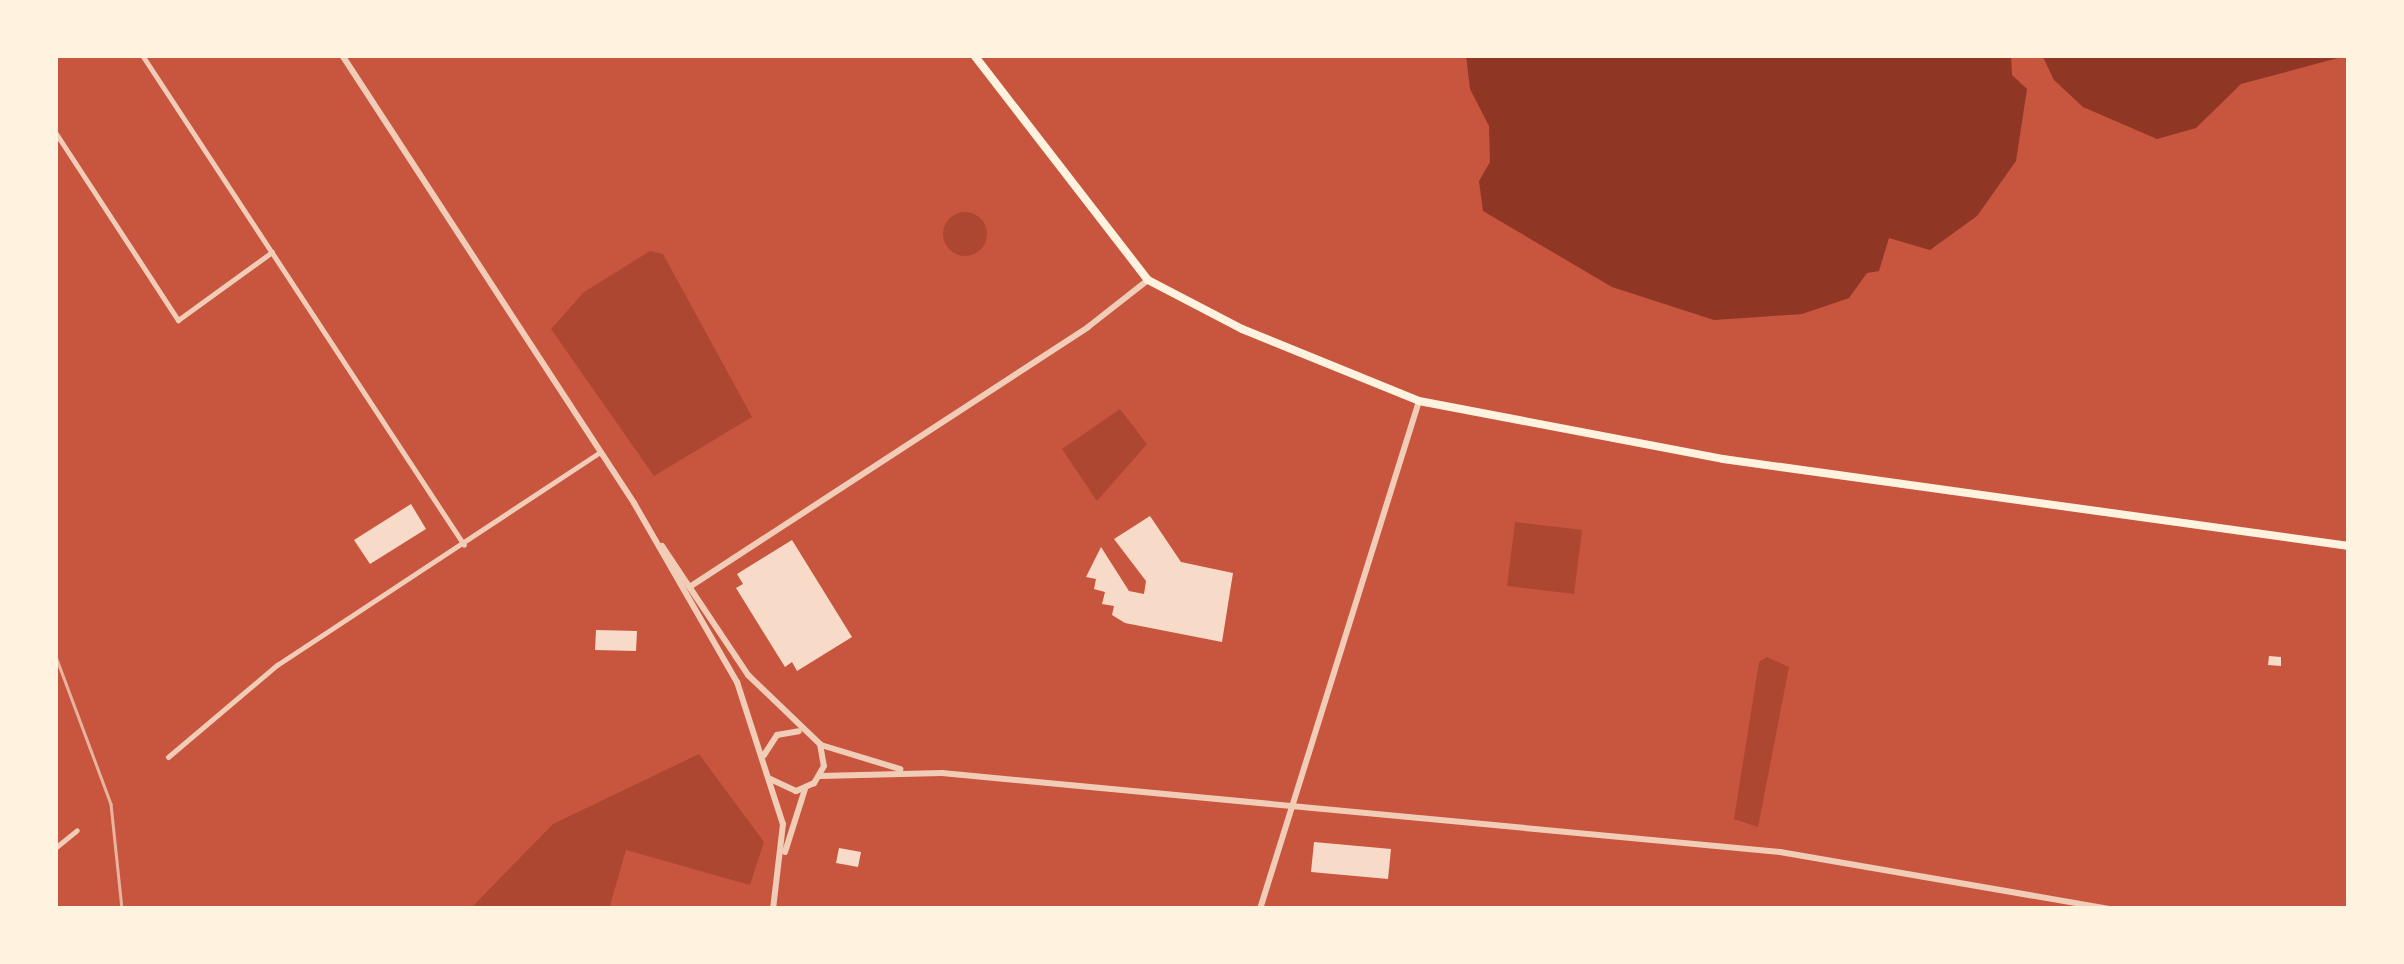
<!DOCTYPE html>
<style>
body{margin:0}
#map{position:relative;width:2404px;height:964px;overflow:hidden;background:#c8553d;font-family:"Alegreya Sans",sans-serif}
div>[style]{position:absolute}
.green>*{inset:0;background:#ae4732}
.round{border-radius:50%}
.water>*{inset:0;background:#8f3625}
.building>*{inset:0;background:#f7dbc8}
.minor>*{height:5px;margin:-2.5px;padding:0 2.5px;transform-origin:2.5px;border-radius:2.5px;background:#f1ccb7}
.tertiary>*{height:6px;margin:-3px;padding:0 3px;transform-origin:3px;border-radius:3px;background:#f1ccb7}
.secondary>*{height:8px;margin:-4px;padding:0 4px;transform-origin:4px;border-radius:4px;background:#fff3e0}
.rail>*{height:2.5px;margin:-1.25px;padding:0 1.25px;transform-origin:1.25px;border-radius:1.25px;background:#e9b49f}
span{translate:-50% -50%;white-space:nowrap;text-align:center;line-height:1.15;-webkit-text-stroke:8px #fff3e0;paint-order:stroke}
.frame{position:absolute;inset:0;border:58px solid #fff3e0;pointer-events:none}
</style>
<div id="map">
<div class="green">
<i class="round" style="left:943px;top:212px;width:44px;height:44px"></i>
<i style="clip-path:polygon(650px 251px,663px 254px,752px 417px,654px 476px,551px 329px,584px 292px)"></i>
<i style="clip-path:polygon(1120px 409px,1147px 444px,1097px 501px,1062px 449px)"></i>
<i style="clip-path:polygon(1515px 522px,1582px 530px,1574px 594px,1507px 586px)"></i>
<i style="clip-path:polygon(1767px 657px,1789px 667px,1758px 827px,1734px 819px,1759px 662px)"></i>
<i style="clip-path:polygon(699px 754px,764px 842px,750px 885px,626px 850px,609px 909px,470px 909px,553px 824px)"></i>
</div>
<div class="water">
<i style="clip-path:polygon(1466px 55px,2011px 55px,2012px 75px,2027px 89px,2016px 161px,1977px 216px,1930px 250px,1889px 238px,1879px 271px,1867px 273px,1849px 298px,1802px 314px,1714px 320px,1612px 287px,1483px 211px,1479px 181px,1490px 162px,1489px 126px,1470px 89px)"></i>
<i style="clip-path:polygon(2042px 55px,2349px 55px,2241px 84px,2196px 128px,2157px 139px,2083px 107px,2054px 80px)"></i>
</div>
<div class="building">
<i style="clip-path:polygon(411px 504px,426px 529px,370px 564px,354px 540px)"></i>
<i style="clip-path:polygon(1150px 516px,1181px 562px,1233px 573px,1222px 642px,1125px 623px,1112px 615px,1114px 606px,1102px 604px,1105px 592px,1094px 589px,1096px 579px,1086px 577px,1101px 547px,1129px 591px,1144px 594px,1146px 581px,1114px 539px)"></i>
<i style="clip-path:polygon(792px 540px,852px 637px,797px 671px,792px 662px,785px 667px,736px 588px,743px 584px,737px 574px)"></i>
<i style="clip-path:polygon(596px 630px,637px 631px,636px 651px,595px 650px)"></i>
<i style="clip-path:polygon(2269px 656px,2281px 657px,2281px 666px,2268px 665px)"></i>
<i style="clip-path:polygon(1314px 842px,1391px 849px,1388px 879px,1311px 872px)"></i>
<i style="clip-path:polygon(839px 848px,861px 852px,858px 867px,836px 863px)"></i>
</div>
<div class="minor">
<i style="left:142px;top:55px;width:586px;rotate:56.69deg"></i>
<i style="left:55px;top:132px;width:225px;rotate:56.8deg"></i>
<i style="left:178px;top:320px;width:116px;rotate:-35.9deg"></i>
<i style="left:168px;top:757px;width:143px;rotate:-40.2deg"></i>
<i style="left:277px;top:665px;width:387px;rotate:-33.4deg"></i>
<i style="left:55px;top:848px;width:28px;rotate:-39deg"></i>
</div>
<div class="tertiary">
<i style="left:342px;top:55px;width:535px;rotate:56.9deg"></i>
<i style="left:634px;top:503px;width:207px;rotate:60.1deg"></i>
<i style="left:737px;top:682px;width:149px;rotate:72.1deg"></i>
<i style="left:783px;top:824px;width:86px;rotate:96.7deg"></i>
<i style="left:662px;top:546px;width:155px;rotate:56.3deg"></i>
<i style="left:748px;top:675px;width:100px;rotate:43.8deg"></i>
<i style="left:820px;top:744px;width:22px;rotate:80deg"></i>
<i style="left:824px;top:766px;width:20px;rotate:120deg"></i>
<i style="left:814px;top:783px;width:20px;rotate:156deg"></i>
<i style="left:796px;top:791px;width:29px;rotate:-155deg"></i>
<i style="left:691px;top:586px;width:474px;rotate:-33.1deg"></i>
<i style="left:1088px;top:327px;width:76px;rotate:-38.1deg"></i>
<i style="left:821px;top:745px;width:83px;rotate:16.9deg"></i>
<i style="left:764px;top:755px;width:24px;rotate:-57deg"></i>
<i style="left:777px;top:735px;width:22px;rotate:-10deg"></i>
<i style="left:820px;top:776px;width:122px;rotate:-1.4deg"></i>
<i style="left:942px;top:773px;width:842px;rotate:5.39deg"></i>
<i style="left:1780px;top:852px;width:334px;rotate:9.8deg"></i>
<i style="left:785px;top:852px;width:66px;rotate:-72.4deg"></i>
<i style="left:1260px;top:909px;width:532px;rotate:-72.62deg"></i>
</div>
<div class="secondary">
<i style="left:974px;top:55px;width:284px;rotate:52.3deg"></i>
<i style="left:1148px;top:280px;width:106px;rotate:27.5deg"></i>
<i style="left:1242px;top:329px;width:191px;rotate:22.1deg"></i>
<i style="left:1419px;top:401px;width:309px;rotate:10.8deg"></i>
<i style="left:1723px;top:459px;width:632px;rotate:7.91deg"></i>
</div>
<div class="rail">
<i style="left:55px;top:654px;width:160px;rotate:69.5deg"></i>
<i style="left:111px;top:804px;width:106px;rotate:84deg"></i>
</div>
<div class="frame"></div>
</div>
